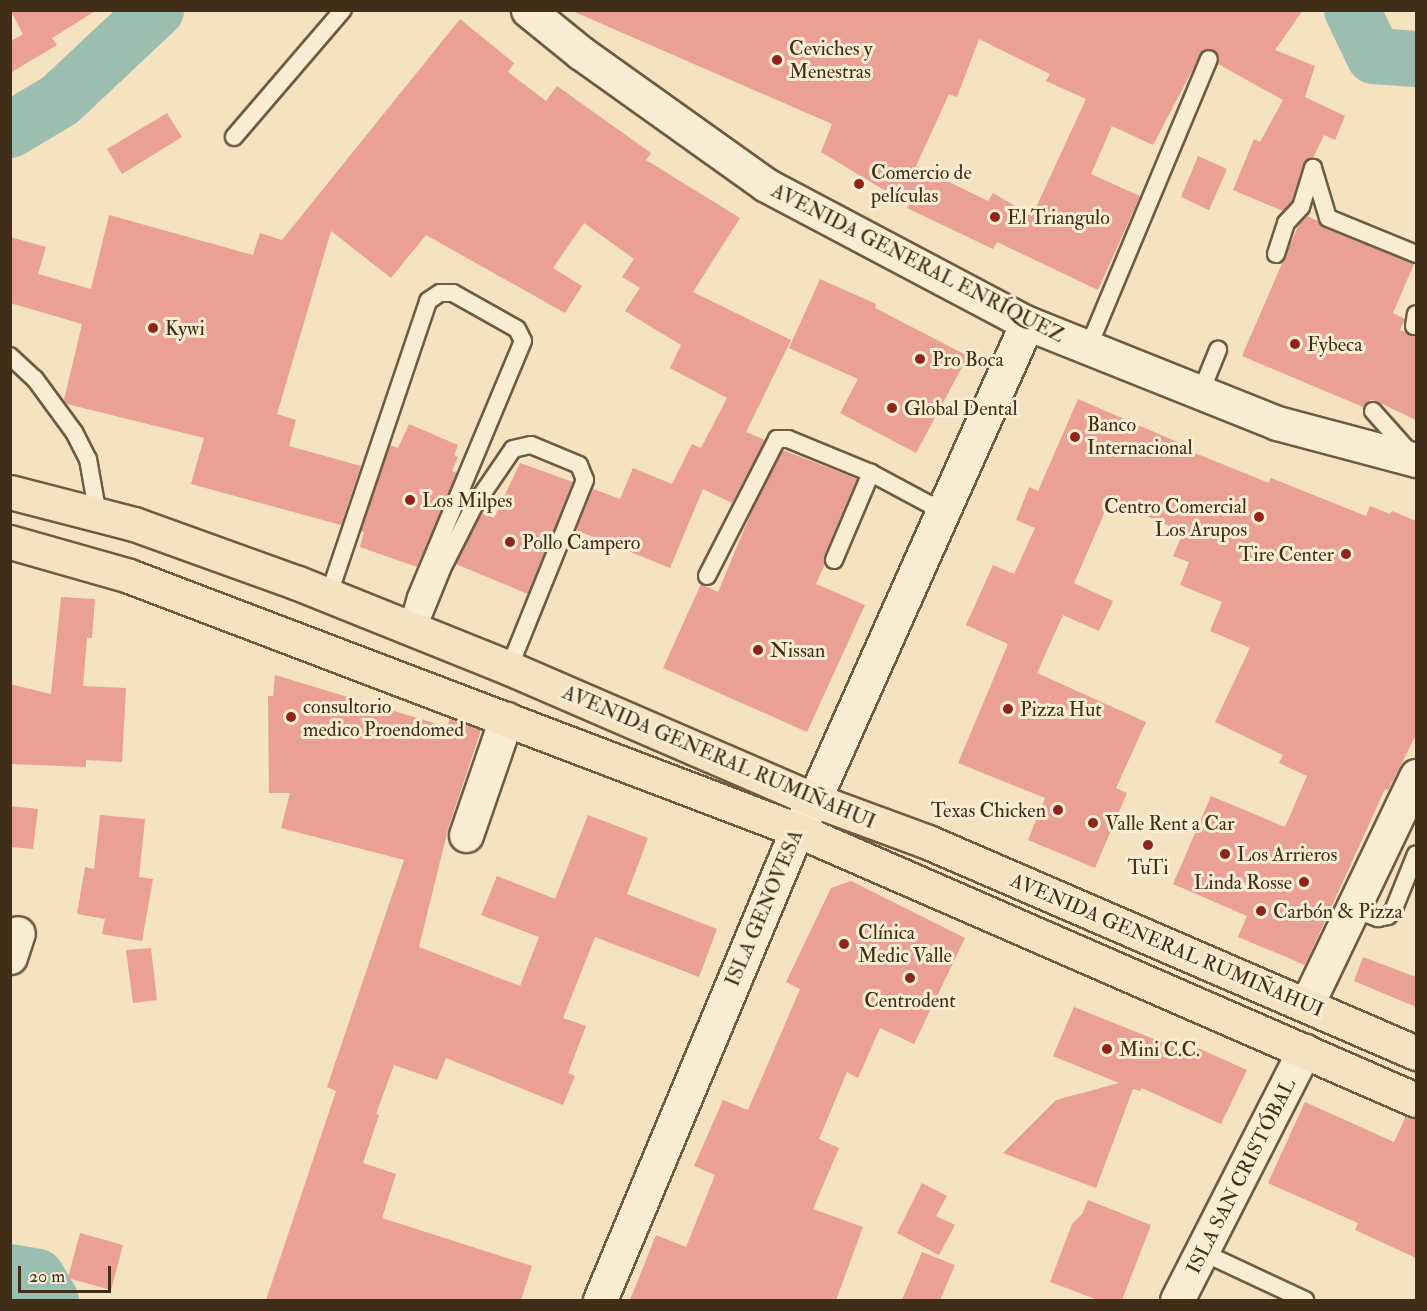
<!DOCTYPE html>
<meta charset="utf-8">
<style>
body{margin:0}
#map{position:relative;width:1427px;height:1311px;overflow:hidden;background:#f5e2bf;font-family:"IM FELL Double Pica",serif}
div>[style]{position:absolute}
.river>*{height:56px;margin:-28px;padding:0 28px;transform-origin:28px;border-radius:28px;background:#9cbeb1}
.building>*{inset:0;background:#eaa193}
.roads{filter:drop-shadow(2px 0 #6d5b42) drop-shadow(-2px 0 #6d5b42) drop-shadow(0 2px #6d5b42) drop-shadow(0 -2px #6d5b42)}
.lane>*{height:16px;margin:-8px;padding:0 8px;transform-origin:8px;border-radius:8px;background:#f8ecd5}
.street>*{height:33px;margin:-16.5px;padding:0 16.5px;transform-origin:16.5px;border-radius:16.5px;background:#f8ecd5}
.secondary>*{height:33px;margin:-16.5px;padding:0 16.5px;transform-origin:16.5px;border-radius:16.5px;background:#f8ecd5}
.highway>*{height:33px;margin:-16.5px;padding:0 16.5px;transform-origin:16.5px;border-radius:16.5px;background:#f5e2bf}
.dots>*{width:16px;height:16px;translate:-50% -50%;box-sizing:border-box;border:3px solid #f8ecd5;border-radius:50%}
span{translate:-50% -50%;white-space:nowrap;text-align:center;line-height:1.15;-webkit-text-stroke:6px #f8ecd5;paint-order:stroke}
.poi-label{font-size:20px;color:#402e19}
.left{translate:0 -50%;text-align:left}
.right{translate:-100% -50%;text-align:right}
.street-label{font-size:20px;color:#402e19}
.frame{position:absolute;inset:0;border:12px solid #402e19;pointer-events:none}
.scale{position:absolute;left:18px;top:1266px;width:93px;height:27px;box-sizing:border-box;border:3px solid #402e19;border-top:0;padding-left:8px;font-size:18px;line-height:21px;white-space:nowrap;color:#402e19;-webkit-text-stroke:4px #f8ecd5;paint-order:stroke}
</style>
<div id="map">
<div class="river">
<i style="left:1352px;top:10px;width:51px;rotate:64.4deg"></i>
<i style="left:1374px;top:56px;width:42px;rotate:4.1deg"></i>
<i style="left:10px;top:130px;width:58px;rotate:-31deg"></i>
<i style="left:60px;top:100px;width:132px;rotate:-43.2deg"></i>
<i style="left:10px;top:1272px;width:27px;rotate:10deg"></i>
<i style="left:37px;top:1277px;width:27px;rotate:59deg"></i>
</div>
<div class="building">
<i style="clip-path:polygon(10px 10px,97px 10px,52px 38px,57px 45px,10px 73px,10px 42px,23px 34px)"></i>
<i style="clip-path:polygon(evenodd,570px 10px,1303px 10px,1275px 50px,1315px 66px,1305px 97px,1345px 116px,1335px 140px,1324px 135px,1313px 158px,1305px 161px,1292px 202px,1283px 211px,1233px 190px,1254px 139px,1260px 142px,1283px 100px,1218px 64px,1219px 57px,1214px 50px,1203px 50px,1153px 145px,1112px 126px,1091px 174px,1140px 196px,1098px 290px,997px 242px,993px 249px,907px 208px,909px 205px,821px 152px,832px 124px,570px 10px,979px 39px,1050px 74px,1046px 81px,1086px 99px,1032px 216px,993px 193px,988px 201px,916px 166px,949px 94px,957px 97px,979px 39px)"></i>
<i style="clip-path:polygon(460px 19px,514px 63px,508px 72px,546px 101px,557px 86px,651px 153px,646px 160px,740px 218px,693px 292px,791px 340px,746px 432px,765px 440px,732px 503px,703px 489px,670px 568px,576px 530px,593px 489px,620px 499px,633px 468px,672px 484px,692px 444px,701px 448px,727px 398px,670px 368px,681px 345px,625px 311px,640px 288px,622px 277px,634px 259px,584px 223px,553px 268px,582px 286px,565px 313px,426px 235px,391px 278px,331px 231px,277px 414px,296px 420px,289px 446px,361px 466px,341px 525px,191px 484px,204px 438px,67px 404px,64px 400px,82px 324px,10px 303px,10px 237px,46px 247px,38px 274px,91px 289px,109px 215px,253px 255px,260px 233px,282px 240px)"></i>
<i style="clip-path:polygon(167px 113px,182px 137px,122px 174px,107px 149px)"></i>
<i style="clip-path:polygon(1198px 156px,1227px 169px,1209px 210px,1181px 197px)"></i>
<i style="clip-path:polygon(1307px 216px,1318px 221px,1324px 228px,1414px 264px,1393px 313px,1405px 319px,1400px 330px,1416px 337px,1416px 420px,1376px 401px,1370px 400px,1363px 407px,1242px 356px,1299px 224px)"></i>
<i style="clip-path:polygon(820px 279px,876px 304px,875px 308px,968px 356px,916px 453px,840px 413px,858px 379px,789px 348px)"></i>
<i style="clip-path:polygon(1078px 399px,1191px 448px,1190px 451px,1269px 483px,1271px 478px,1366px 516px,1370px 506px,1390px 514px,1392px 511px,1416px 521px,1416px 735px,1388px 790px,1385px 789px,1305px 965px,1238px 937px,1247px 916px,1173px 884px,1211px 796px,1285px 827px,1307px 776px,1279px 763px,1283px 755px,1215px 722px,1250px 648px,1210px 631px,1222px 602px,1180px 585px,1189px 562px,1173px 556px,1181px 538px,1170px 534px,1172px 527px,1110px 500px,1074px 583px,1113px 601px,1099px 631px,1063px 615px,1037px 673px,1146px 722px,1116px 788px,1127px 793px,1095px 868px,1028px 840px,1045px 798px,958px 763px,1008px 644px,966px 625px,993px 565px,1014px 574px,1035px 528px,1016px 520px,1029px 487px,1038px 491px)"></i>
<i style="clip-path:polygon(409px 424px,458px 445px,454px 455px,458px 457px,452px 471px,457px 473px,417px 567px,360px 547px,364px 532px,361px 531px,390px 445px,398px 448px)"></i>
<i style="clip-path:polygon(783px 450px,857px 479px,824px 556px,825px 564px,816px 584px,865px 605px,807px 732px,663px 668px,701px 584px,718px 592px,751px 513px)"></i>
<i style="clip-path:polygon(520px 463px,573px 482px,528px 594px,456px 564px,482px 513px,494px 518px)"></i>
<i style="clip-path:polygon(61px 597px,95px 599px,92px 638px,87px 638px,83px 686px,126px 688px,122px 762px,86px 760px,86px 767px,10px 764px,10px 684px,51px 694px)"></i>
<i style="clip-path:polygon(275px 675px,447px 727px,450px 718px,481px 730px,448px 829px,419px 947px,520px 986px,539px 937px,481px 915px,497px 876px,555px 899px,588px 815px,648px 838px,627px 894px,717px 929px,699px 977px,595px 937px,563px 1018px,586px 1026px,568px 1073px,575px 1076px,563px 1105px,446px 1058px,437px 1080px,394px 1065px,376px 1114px,379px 1115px,363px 1163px,396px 1174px,382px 1218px,532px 1266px,521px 1300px,266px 1300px,336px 1091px,327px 1087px,404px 860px,281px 828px,290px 793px,269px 793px,268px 696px,273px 696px)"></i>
<i style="clip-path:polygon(10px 806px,38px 809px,33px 849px,10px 847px)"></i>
<i style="clip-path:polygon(100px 815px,145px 819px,139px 877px,153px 879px,142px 941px,102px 934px,105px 919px,77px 914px,85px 867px,94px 869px)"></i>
<i style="clip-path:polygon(851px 881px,965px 938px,914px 1044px,880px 1028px,858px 1078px,847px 1072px,819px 1139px,839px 1148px,813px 1209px,863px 1227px,836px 1300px,630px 1300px,656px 1235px,686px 1247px,715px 1175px,694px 1166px,723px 1100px,748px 1110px,800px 989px,786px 982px,831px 888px)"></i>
<i style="clip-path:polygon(151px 948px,157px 1000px,133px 1003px,126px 950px)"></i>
<i style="clip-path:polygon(1363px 957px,1416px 977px,1416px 1007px,1354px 981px)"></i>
<i style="clip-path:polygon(1074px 1007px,1194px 1055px,1198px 1048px,1247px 1070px,1221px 1124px,1142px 1088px,1140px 1091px,1133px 1089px,1096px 1188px,1003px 1153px,1056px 1100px,1119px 1083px,1053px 1056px)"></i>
<i style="clip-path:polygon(1305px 1102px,1394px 1142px,1406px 1116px,1416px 1118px,1416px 1258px,1355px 1230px,1358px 1223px,1268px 1183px)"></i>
<i style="clip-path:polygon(922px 1183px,947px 1196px,936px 1216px,955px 1225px,939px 1255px,897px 1233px)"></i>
<i style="clip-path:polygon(1088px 1200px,1151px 1225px,1122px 1300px,1098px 1300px,1050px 1282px,1072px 1224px,1082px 1214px)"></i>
<i style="clip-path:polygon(80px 1233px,123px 1245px,111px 1290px,68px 1278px)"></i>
<i style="clip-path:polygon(922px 1252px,955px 1265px,940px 1300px,902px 1300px)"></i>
</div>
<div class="roads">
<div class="lane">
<i style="left:234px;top:137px;width:167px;rotate:-49.4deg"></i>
<i style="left:1276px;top:254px;width:33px;rotate:-72deg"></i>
<i style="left:1286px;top:223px;width:22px;rotate:-47deg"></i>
<i style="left:1301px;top:207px;width:41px;rotate:-72.9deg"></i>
<i style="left:1313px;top:168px;width:52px;rotate:73.3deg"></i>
<i style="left:1328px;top:218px;width:95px;rotate:22.2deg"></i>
<i style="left:1414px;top:326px;width:12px;rotate:-81deg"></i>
<i style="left:1088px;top:348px;width:313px;rotate:-67.3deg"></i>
<i style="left:10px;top:356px;width:34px;rotate:43deg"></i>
<i style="left:35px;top:379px;width:66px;rotate:53.7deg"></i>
<i style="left:74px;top:432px;width:30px;rotate:63deg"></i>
<i style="left:88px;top:459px;width:57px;rotate:79.9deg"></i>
<i style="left:1200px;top:394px;width:48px;rotate:-67.8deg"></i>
<i style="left:1373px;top:411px;width:59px;rotate:48.4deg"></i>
<i style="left:834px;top:560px;width:95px;rotate:-67deg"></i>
<i style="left:707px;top:576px;width:154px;rotate:-62.9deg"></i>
<i style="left:777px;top:439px;width:11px"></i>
<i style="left:788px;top:439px;width:90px;rotate:22.3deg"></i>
<i style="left:871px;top:473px;width:81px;rotate:28.2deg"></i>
<i style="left:328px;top:597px;width:312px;rotate:-71.3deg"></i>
<i style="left:428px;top:301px;width:14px;rotate:-34deg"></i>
<i style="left:440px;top:293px;width:13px"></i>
<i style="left:453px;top:293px;width:73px;rotate:29.4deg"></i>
<i style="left:517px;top:329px;width:13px;rotate:63deg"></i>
<i style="left:523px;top:341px;width:277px;rotate:112.7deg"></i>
<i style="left:416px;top:597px;width:32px;rotate:106deg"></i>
<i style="left:417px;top:631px;width:67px;rotate:-68deg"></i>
<i style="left:442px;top:569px;width:71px;rotate:-63.1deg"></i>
<i style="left:474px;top:506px;width:69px;rotate:-55.6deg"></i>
<i style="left:513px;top:449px;width:18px;rotate:-13deg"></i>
<i style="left:531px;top:445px;width:52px;rotate:22.6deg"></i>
<i style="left:579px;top:465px;width:16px;rotate:68deg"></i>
<i style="left:585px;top:480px;width:203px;rotate:112deg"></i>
<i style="left:1353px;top:909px;width:27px;rotate:20deg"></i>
<i style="left:1378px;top:918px;width:10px;rotate:-11deg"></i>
<i style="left:1388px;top:916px;width:7px;rotate:-45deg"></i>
<i style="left:1393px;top:911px;width:61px;rotate:-68deg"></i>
<i style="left:1202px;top:1252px;width:114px;rotate:25deg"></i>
</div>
<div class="street">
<i style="left:466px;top:835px;width:123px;rotate:-71deg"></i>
<i style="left:10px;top:957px;width:25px;rotate:-72deg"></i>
<i style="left:1307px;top:1004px;width:253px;rotate:-64.4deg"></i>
<i style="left:600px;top:1300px;width:510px;rotate:-67.26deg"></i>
<i style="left:797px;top:830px;width:34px;rotate:-60deg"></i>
<i style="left:814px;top:800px;width:522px;rotate:-65.94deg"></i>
<i style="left:1177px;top:1300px;width:280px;rotate:-63deg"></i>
</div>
<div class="secondary">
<i style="left:528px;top:10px;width:68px;rotate:39.1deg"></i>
<i style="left:581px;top:53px;width:227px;rotate:35.5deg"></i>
<i style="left:766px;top:185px;width:295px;rotate:27.9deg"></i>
<i style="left:1027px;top:323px;width:269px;rotate:21.8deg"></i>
<i style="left:1277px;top:423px;width:144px;rotate:14.9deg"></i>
</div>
<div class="highway">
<i style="left:10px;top:492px;width:128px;rotate:14.5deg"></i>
<i style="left:134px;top:524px;width:174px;rotate:19.8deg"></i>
<i style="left:298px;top:583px;width:227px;rotate:21.9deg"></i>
<i style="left:509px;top:668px;width:332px;rotate:23.4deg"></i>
<i style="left:814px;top:800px;width:121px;rotate:20.2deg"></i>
<i style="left:928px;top:842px;width:532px;rotate:23.38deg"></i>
<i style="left:10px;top:542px;width:124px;rotate:15.9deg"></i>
<i style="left:129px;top:576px;width:715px;rotate:20.82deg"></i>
<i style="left:797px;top:830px;width:675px;rotate:23.57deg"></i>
</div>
</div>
<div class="dots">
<i style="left:777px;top:60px;background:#8f2418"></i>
<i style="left:859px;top:184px;background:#8f2418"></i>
<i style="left:995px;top:217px;background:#8f2418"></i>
<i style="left:153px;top:328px;background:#8f2418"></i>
<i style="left:1295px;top:344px;background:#8f2418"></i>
<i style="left:920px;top:359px;background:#8f2418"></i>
<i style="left:892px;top:408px;background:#8f2418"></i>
<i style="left:1075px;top:437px;background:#8f2418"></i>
<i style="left:410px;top:500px;background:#8f2418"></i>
<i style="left:1259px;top:517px;background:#8f2418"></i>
<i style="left:510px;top:542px;background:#8f2418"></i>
<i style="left:1346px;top:554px;background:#8f2418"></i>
<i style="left:758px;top:650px;background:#8f2418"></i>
<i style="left:1008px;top:709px;background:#8f2418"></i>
<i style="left:291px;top:717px;background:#8f2418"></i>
<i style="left:1058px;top:810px;background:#8f2418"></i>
<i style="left:1093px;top:823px;background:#8f2418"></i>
<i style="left:1148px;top:845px;background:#8f2418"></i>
<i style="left:1225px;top:854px;background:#8f2418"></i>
<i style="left:1304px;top:882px;background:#8f2418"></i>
<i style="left:1261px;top:911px;background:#8f2418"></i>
<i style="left:844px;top:944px;background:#8f2418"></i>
<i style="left:910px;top:978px;background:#8f2418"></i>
<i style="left:1107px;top:1049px;background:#8f2418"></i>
</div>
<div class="poi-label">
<span class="left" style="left:789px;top:60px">Ceviches y<br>Menestras</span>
<span class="left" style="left:871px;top:184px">Comercio de<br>películas</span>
<span class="left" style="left:1007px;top:217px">El Triangulo</span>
<span class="left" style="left:165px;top:328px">Kywi</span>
<span class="left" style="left:1307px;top:344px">Fybeca</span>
<span class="left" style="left:932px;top:359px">Pro Boca</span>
<span class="left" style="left:904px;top:408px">Global Dental</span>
<span class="left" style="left:1087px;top:436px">Banco<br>Internacional</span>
<span class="left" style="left:422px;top:500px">Los Milpes</span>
<span class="right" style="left:1247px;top:518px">Centro Comercial<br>Los Arupos</span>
<span class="left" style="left:522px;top:542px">Pollo Campero</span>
<span class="right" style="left:1334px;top:554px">Tire Center</span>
<span class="left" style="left:770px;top:650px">Nissan</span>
<span class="left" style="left:303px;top:718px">consultorio<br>medico Proendomed</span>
<span class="left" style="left:1020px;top:709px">Pizza Hut</span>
<span class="right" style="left:1046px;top:810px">Texas Chicken</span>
<span class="left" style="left:1105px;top:823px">Valle Rent a Car</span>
<span class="left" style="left:1237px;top:854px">Los Arrieros</span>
<span style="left:1148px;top:867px">TuTi</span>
<span class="right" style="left:1292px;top:882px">Linda Rosse</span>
<span class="left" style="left:1273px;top:911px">Carbón &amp; Pizza</span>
<span class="left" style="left:858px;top:944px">Clínica<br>Medic Valle</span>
<span style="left:910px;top:1000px">Centrodent</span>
<span class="left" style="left:1119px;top:1049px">Mini C.C.</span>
</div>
<div class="street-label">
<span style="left:918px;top:263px;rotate:27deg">AVENIDA GENERAL ENRÍQUEZ</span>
<span style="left:719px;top:757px;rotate:23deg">AVENIDA GENERAL RUMIÑAHUI</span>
<span style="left:764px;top:908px;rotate:-67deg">ISLA GENOVESA</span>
<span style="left:1167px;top:945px;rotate:23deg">AVENIDA GENERAL RUMIÑAHUI</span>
<span style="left:1241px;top:1176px;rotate:-63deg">ISLA SAN CRISTÓBAL</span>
</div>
<div class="frame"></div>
<div class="scale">20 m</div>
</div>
